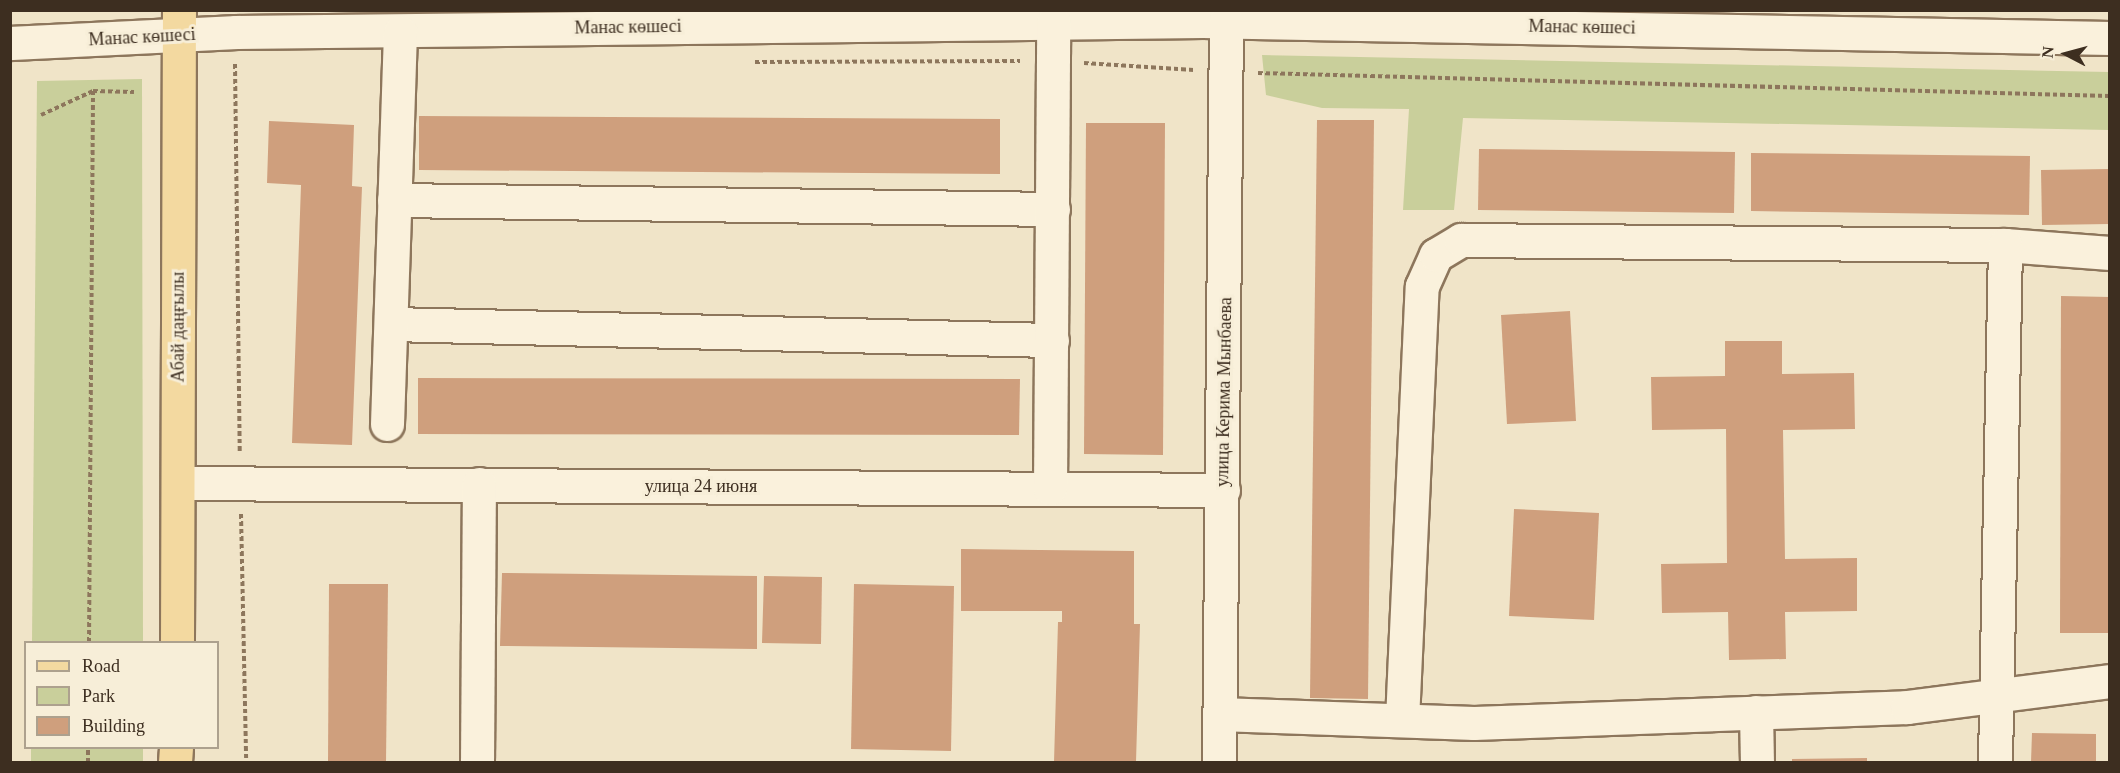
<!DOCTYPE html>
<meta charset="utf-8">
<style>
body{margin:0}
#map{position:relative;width:2120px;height:773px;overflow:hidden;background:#f0e4c8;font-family:Georgia,serif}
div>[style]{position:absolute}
.green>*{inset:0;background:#c9cf9b}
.building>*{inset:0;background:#cf9f7d}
.path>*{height:4px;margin-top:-2px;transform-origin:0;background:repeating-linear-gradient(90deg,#8d765c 0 4.5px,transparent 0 7.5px)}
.roads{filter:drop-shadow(2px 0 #8d765c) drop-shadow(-2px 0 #8d765c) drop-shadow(0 2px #8d765c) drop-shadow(0 -2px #8d765c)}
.minor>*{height:33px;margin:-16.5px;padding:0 16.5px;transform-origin:16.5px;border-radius:16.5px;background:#faf1dc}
.major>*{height:33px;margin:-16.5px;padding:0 16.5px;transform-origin:16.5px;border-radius:16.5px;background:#f3d9a0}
span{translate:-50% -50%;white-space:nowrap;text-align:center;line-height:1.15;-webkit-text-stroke:6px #f7eed8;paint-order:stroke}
.street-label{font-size:18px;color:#3d2e20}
.frame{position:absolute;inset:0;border:12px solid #3d2e20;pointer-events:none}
.legend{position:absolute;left:24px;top:641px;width:195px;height:108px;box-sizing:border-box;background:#f7eed8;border:2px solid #ada18e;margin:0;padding:8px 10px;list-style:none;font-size:18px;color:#3d2e20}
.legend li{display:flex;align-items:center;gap:12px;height:30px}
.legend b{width:30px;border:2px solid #ada18e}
.north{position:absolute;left:2036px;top:24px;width:60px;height:60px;-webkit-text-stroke:4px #f7eed8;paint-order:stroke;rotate:276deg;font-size:16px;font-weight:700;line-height:24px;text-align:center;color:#3d2e20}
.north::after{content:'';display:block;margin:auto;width:21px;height:27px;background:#3d2e20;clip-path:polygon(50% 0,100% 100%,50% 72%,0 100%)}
</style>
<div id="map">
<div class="green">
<i style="clip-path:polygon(1262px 55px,2109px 72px,2109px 130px,1463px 118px,1454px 210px,1403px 210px,1409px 109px,1322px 108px,1266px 95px)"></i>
<i style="clip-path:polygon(142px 79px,143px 642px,32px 642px,37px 81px)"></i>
<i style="clip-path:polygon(31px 748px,143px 748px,143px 762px,31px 762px)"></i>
</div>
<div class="building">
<i style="clip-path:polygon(419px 116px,1000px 119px,1000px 174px,419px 170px)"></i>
<i style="clip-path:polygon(1317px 120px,1374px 120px,1368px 699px,1310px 698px)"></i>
<i style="clip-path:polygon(269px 121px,354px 125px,352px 186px,362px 187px,352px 445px,292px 443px,301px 185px,267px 183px)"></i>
<i style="clip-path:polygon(1086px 123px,1165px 123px,1163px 455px,1084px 454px)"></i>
<i style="clip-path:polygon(1479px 149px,1735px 152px,1734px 213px,1478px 210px)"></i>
<i style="clip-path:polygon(1751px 153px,2030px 156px,2029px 215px,1751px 211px)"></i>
<i style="clip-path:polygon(2110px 169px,2110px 224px,2042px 225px,2041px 170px)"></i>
<i style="clip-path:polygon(2061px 296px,2110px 297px,2110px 633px,2060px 633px)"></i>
<i style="clip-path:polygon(1570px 311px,1576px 421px,1507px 424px,1501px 315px)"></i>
<i style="clip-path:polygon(1725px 341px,1782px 341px,1782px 374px,1854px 373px,1855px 429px,1783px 430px,1785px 559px,1857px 558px,1857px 611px,1785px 612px,1786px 659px,1729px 660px,1728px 612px,1662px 613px,1661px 564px,1727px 563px,1726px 429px,1652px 430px,1651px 377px,1725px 376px)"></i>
<i style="clip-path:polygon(418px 378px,1020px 379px,1019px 435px,418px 434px)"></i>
<i style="clip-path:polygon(1514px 509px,1599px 513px,1594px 620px,1509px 616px)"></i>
<i style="clip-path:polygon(961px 549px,1134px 551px,1134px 624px,1140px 624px,1136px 762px,1054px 762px,1058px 622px,1062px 622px,1062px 611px,961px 611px)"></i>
<i style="clip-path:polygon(502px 573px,757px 576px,757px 649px,500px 646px)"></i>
<i style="clip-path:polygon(764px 576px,822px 577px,821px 644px,762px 643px)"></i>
<i style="clip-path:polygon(329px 584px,388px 584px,386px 762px,328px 762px)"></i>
<i style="clip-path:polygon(854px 584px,954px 586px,951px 751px,851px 749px)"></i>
<i style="clip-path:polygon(2032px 733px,2096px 734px,2096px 762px,2031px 762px)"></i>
<i style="clip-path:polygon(1867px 758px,1867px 762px,1792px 762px,1792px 759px)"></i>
</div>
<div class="path">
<i style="left:755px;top:62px;width:265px;rotate:-0.2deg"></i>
<i style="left:1084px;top:63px;width:110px;rotate:3.6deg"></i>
<i style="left:235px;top:64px;width:389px;rotate:89.3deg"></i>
<i style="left:1258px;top:73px;width:852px;rotate:1.55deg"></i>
<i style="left:41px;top:115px;width:57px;rotate:-24.8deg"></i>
<i style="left:93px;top:91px;width:41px;rotate:1.4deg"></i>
<i style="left:241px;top:514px;width:248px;rotate:88.8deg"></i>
<i style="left:89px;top:642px;width:551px;rotate:-89.58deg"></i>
<i style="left:88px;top:762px;width:14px;rotate:-90deg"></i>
</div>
<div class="roads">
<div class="minor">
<i style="left:10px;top:43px;width:226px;rotate:-2.8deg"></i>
<i style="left:236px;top:32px;width:967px;rotate:-0.65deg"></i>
<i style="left:1203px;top:21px;width:907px;rotate:1.07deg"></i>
<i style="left:394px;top:200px;width:659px;rotate:0.78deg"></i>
<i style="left:2005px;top:245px;width:105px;rotate:4.4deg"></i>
<i style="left:391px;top:324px;width:661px;rotate:1.39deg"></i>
<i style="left:387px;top:424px;width:392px;rotate:-88.1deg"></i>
<i style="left:178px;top:483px;width:1045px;rotate:0.38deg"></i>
<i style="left:1050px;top:488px;width:466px;rotate:-89.6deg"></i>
<i style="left:1756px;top:712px;width:50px;rotate:88.9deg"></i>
<i style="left:1219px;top:714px;width:255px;rotate:2deg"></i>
<i style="left:1474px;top:723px;width:433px;rotate:-2.1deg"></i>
<i style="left:1907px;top:707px;width:205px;rotate:-7.3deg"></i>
<i style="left:1402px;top:720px;width:434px;rotate:-87.4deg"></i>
<i style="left:1422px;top:286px;width:34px;rotate:-66deg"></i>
<i style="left:1436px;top:255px;width:29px;rotate:-31deg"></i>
<i style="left:1461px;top:240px;width:544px;rotate:0.53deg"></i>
<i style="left:2005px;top:245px;width:517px;rotate:91.11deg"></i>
<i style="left:477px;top:762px;width:278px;rotate:-89.6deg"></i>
<i style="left:1219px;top:762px;width:741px;rotate:-89.46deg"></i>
</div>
<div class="major">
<i style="left:177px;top:642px;width:632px;rotate:-89.82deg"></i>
<i style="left:175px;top:762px;width:14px;rotate:-86deg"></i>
</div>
</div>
<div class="street-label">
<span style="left:628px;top:27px;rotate:-1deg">Манас көшесі</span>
<span style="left:1582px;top:27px;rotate:1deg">Манас көшесі</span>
<span style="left:142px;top:37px;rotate:-3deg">Манас көшесі</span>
<span style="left:178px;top:327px;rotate:-90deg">Абай даңғылы</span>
<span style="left:1224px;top:392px;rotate:-89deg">улица Керима Мынбаева</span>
<span style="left:701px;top:486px">улица 24 июня</span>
</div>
<div class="frame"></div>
<ul class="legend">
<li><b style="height:8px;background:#f3d9a0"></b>Road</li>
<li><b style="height:16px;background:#c9cf9b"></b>Park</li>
<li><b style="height:16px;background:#cf9f7d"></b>Building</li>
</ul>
<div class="north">N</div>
</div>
